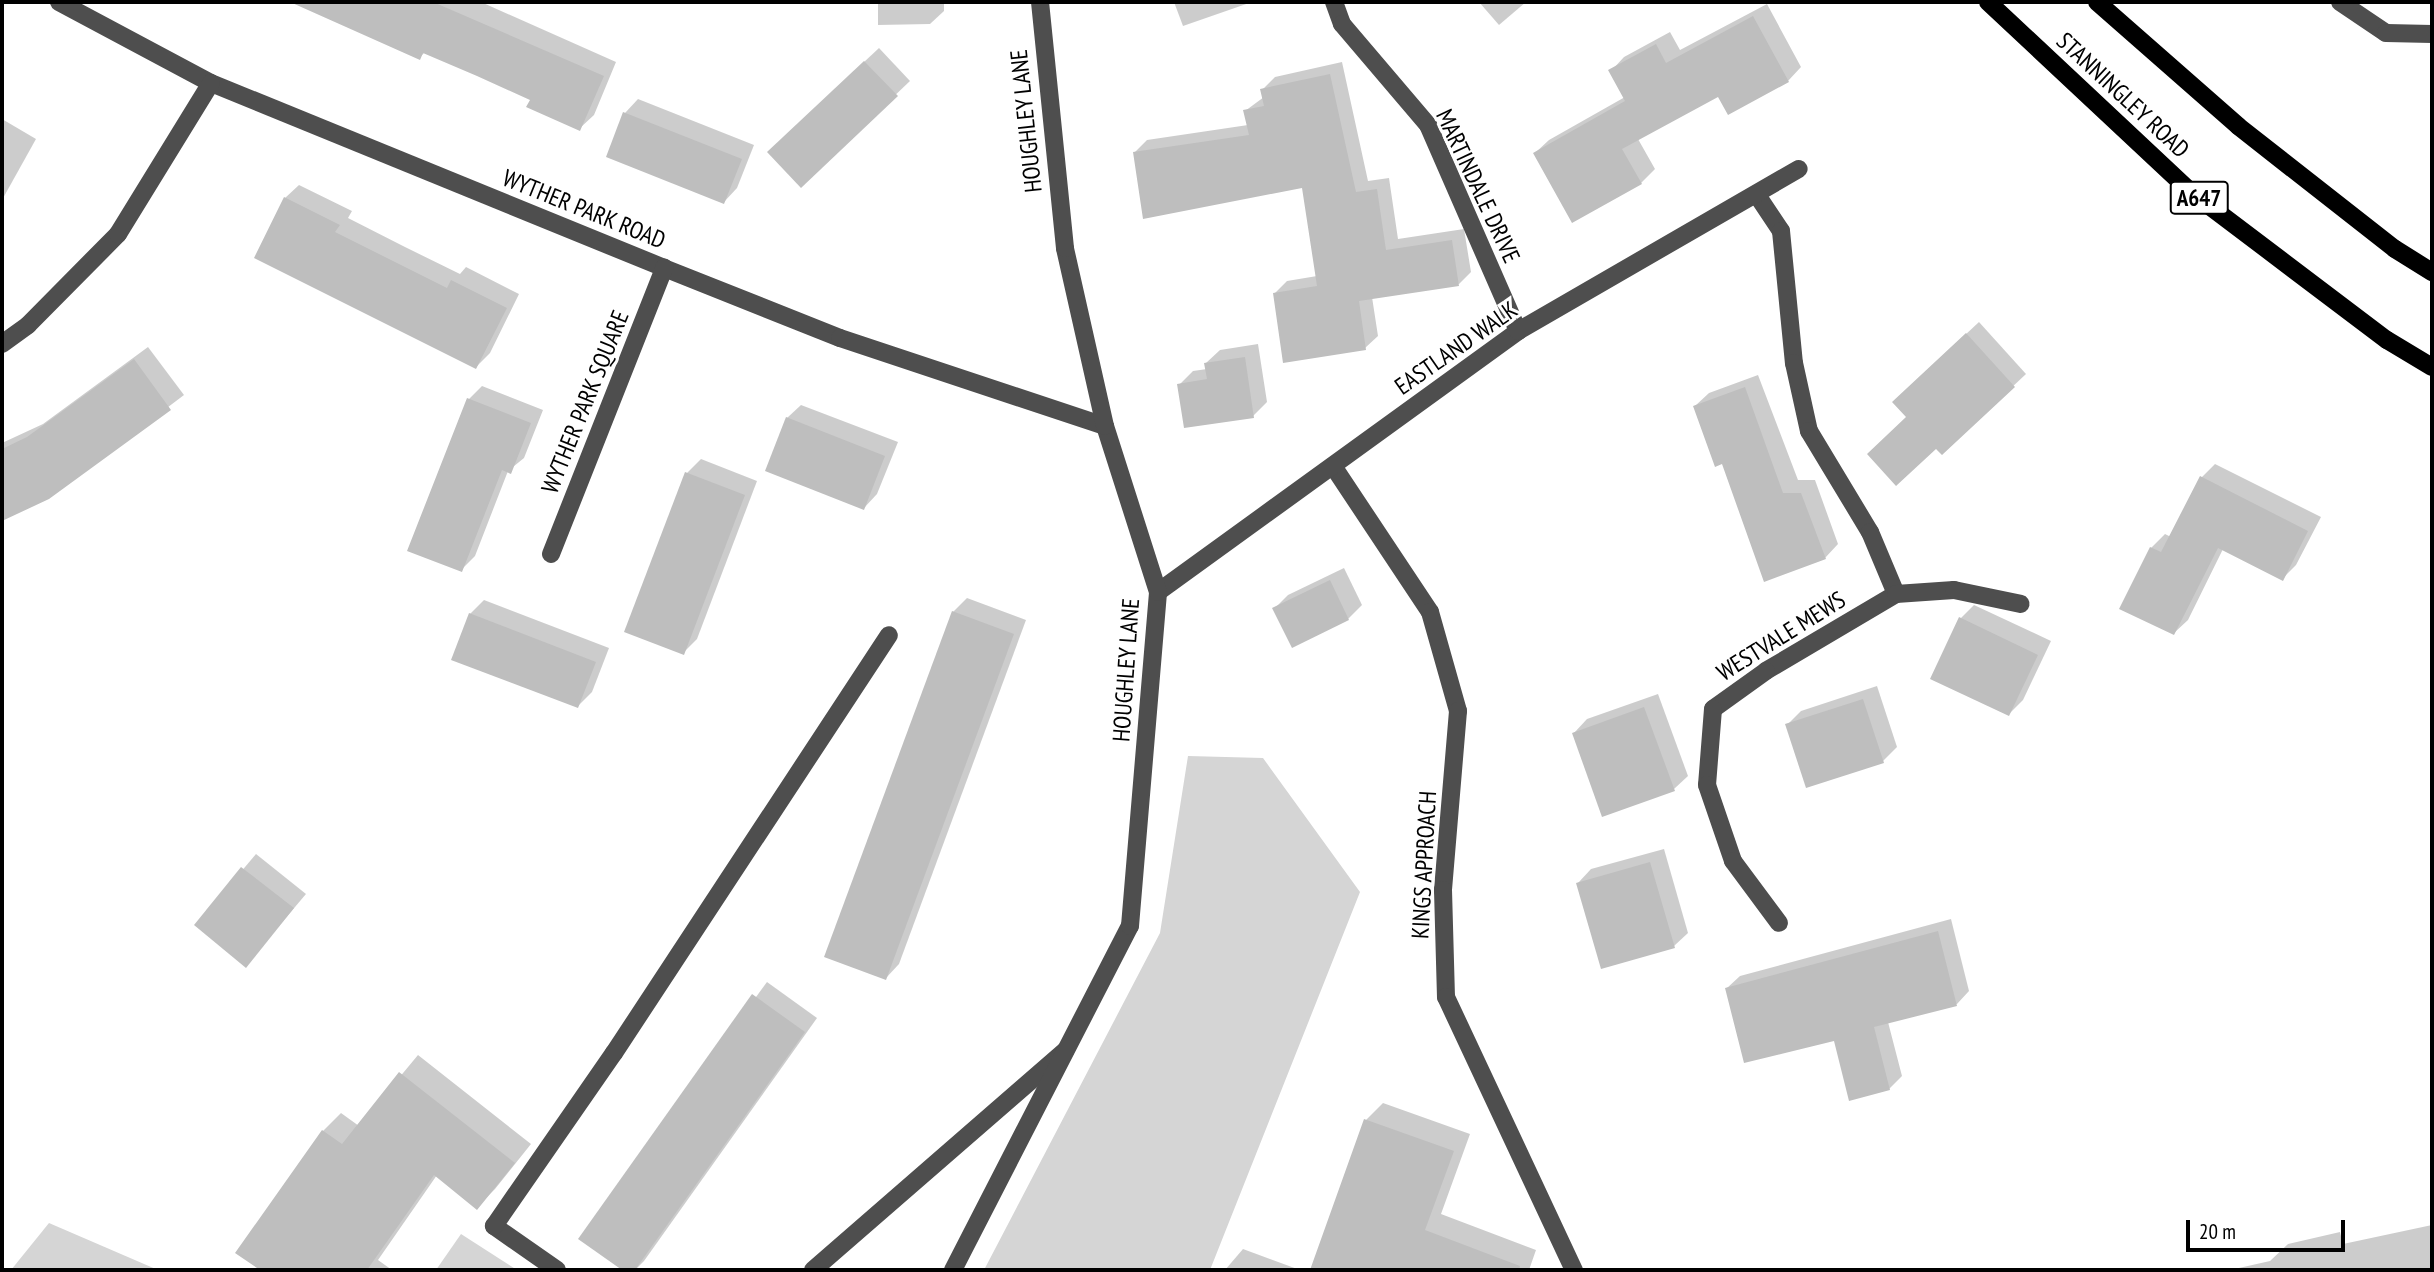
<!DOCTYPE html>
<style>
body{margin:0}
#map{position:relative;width:2434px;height:1272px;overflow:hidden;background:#fff;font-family:"PT Sans Narrow",sans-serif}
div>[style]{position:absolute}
.green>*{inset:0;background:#d5d5d5}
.shadow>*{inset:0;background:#0003}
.building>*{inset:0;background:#bebebe}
.minor>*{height:18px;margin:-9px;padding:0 9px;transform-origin:9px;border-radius:9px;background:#4e4e4e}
.major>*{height:18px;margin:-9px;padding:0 9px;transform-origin:9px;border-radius:9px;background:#000}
span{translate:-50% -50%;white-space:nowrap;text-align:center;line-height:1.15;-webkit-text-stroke:6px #fff;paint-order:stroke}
.shield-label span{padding:2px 5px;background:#fff;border:2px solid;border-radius:5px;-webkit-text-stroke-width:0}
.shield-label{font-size:23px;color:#000;font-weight:700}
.street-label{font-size:24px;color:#000}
.frame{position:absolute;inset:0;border:4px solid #000;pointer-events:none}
.scale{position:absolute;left:2186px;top:1220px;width:159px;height:32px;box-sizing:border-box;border:4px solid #000;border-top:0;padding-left:9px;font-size:21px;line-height:24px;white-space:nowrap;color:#000;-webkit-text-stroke:5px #fff;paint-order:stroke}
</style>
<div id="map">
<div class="green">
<i style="clip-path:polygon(1188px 756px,1263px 758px,1360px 892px,1210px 1270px,984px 1270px,1160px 933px)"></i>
<i style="clip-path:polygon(49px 1223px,158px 1270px,11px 1270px)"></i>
<i style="clip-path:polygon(461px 1234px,517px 1270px,436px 1270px)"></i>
</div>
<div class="shadow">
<i style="clip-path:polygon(292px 2px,481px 2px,616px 62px,594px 115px,580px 128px,532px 99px,425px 52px,419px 58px)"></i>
<i style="clip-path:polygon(878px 2px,944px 2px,944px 11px,930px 24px,878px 25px)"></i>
<i style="clip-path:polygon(1174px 2px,1252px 2px,1183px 26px)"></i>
<i style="clip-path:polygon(1479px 2px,1526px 2px,1499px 25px)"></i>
<i style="clip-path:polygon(1767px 4px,1801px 67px,1788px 81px,1718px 94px,1638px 139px,1655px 169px,1641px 183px,1535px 153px,1549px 140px,1625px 97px,1611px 71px,1624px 57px,1670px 32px,1680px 50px)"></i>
<i style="clip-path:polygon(879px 48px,910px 81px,801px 185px,783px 138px)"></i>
<i style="clip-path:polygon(1342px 62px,1368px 181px,1389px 178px,1398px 239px,1464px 229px,1471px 272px,1459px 284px,1372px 297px,1378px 336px,1365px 348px,1275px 293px,1287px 281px,1317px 276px,1303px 186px,1134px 153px,1147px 140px,1248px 125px,1245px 111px,1264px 97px,1262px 90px,1275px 77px)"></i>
<i style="clip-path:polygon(638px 99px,754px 145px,737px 188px,724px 202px,625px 113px)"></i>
<i style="clip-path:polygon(2px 119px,36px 139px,2px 200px)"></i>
<i style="clip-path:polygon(299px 185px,352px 211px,348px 218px,405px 247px,460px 274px,466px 267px,519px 294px,490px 353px,476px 367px,285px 198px)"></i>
<i style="clip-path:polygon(1979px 322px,2026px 374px,1942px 453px,1908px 416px,1906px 390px)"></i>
<i style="clip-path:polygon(1258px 344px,1267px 402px,1253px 416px,1179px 385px,1193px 371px,1207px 369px,1206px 363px,1220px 350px)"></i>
<i style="clip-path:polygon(148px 347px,184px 395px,48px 498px,2px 520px,2px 443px,43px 424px)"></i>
<i style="clip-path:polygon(1758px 375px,1798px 480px,1815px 480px,1838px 544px,1825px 558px,1723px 462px,1695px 406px,1709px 393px)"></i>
<i style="clip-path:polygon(482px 386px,543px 410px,524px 458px,508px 471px,475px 556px,462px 569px,469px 399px)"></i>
<i style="clip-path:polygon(801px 405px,898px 442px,877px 494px,864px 508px,787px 418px)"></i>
<i style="clip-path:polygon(701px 459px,757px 481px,697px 639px,683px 653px,687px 473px)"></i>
<i style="clip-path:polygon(2215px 464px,2321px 517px,2296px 565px,2282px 579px,2223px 549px,2188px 620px,2174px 633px,2151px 548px,2165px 534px,2171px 537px,2202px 477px)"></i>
<i style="clip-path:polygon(1344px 568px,1362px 605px,1348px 619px,1293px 646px,1274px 609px,1288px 595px)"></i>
<i style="clip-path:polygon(967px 598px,1026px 620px,899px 964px,886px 978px,953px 612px)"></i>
<i style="clip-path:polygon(484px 600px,609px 648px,592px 692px,578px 706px,470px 614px)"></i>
<i style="clip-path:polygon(1974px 605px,2051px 641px,2023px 700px,2009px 714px,1961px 618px)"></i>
<i style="clip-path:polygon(1877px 686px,1897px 747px,1883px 761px,1787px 725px,1801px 711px)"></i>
<i style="clip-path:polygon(1658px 694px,1688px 776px,1674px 789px,1574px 733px,1587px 719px)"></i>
<i style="clip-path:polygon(1664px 849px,1688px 933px,1674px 946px,1578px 883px,1591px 869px)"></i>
<i style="clip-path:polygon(256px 854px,306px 894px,246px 965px,196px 925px)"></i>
<i style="clip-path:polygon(1951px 919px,1969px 991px,1957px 1004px,1888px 1022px,1902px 1076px,1889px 1089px,1835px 1039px,1727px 988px,1740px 976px)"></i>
<i style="clip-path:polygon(767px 982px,817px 1018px,644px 1261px,635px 1270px,625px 1270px,580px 1239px)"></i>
<i style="clip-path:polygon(418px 1055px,531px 1144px,495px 1189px,477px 1207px,437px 1175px,378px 1260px,392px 1270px,263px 1270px,238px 1252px,323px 1131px,341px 1113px,359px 1126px)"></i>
<i style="clip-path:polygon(1383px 1103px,1470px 1134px,1441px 1214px,1536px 1250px,1529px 1270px,1312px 1270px,1366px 1120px)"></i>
<i style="clip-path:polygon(2432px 1225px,2432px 1270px,2230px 1270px,2270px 1261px,2288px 1244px,2340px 1232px,2343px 1244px)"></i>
<i style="clip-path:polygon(1243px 1249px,1300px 1270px,1225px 1270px)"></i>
</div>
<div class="building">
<i style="clip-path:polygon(290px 2px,433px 2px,604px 76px,580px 131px,526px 107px,530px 100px,477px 76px,423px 53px,420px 60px)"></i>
<i style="clip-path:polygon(1753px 16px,1789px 82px,1728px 115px,1718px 97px,1622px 149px,1642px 184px,1572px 223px,1533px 153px,1625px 101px,1608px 70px,1656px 44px,1666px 63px)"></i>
<i style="clip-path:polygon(864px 61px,898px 96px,801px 188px,767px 152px)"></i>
<i style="clip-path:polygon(1330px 74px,1356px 192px,1377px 189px,1386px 250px,1452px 240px,1459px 286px,1359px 301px,1366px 350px,1283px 363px,1273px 293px,1317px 286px,1302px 188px,1143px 219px,1133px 152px,1249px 135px,1243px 110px,1264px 106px,1260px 89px)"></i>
<i style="clip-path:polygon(623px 112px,742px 159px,724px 204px,606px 157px)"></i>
<i style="clip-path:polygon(284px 197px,340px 225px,335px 232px,447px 288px,451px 280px,507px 308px,476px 369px,254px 258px)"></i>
<i style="clip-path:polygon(1966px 333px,2015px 387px,1942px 455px,1936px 449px,1896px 486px,1867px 454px,1906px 417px,1892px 402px)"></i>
<i style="clip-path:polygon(1245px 357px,1254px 418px,1184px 428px,1177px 384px,1207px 379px,1204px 363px)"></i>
<i style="clip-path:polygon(134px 359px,171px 410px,49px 499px,2px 521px,2px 449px,27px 437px)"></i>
<i style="clip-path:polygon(1745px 387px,1783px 493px,1801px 493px,1826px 559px,1764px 582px,1722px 464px,1715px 467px,1693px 406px)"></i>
<i style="clip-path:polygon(467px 398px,531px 423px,511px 474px,502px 470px,462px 572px,407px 551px)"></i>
<i style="clip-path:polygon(786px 417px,885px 456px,864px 510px,765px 471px)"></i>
<i style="clip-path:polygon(685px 472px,745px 495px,684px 655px,624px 632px)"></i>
<i style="clip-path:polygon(2200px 476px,2308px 531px,2283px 581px,2218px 548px,2174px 635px,2119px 609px,2150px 547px,2161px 552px)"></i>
<i style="clip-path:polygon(1330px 580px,1349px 620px,1292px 648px,1272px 608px)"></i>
<i style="clip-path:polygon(952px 611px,1014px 634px,886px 980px,824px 957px)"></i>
<i style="clip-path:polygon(469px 613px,596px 662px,578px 708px,451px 660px)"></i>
<i style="clip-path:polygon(1959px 617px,2038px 655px,2009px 716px,1930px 679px)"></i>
<i style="clip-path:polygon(1863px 699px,1884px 763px,1806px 788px,1785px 724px)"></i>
<i style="clip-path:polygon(1644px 707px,1675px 791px,1602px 817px,1572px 733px)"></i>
<i style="clip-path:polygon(1650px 862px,1675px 948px,1601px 969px,1576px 883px)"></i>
<i style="clip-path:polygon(241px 867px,294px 908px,246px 968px,194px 925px)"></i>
<i style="clip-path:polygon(1938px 931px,1957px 1006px,1874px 1027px,1890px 1090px,1849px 1101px,1834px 1041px,1744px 1063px,1725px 988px)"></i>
<i style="clip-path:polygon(752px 994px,805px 1032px,635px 1270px,622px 1270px,578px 1239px)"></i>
<i style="clip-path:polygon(399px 1072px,515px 1163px,477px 1210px,434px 1175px,367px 1270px,260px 1270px,235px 1253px,322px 1130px,342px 1144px)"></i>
<i style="clip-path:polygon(1364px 1119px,1454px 1151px,1425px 1230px,1520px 1266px,1519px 1270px,1310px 1270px)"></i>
</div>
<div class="minor">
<i style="left:59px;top:2px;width:172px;rotate:28.1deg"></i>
<i style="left:211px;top:83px;width:489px;rotate:22.2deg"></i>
<i style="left:664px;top:268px;width:189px;rotate:21.7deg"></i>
<i style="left:840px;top:338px;width:279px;rotate:18.4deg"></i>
<i style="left:1334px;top:2px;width:23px;rotate:70deg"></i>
<i style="left:1342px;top:24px;width:133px;rotate:49.6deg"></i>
<i style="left:1428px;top:125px;width:225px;rotate:66.4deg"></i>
<i style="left:2340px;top:2px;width:55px;rotate:34deg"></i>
<i style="left:2386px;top:33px;width:46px;rotate:1.2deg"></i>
<i style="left:1757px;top:195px;width:43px;rotate:56.3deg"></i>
<i style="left:1781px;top:231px;width:133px;rotate:84.4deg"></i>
<i style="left:1794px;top:363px;width:70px;rotate:77.6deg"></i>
<i style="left:1809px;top:431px;width:118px;rotate:58.9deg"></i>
<i style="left:1870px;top:532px;width:67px;rotate:67.2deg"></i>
<i style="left:1896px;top:594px;width:151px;rotate:149.4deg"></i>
<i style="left:1766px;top:671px;width:65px;rotate:144.4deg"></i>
<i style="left:1713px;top:709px;width:76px;rotate:94.5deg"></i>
<i style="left:1707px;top:785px;width:80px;rotate:71.1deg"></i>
<i style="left:1733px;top:861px;width:77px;rotate:53.4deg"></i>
<i style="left:2px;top:344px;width:32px;rotate:-36deg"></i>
<i style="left:28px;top:325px;width:128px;rotate:-45.3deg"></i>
<i style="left:118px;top:234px;width:177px;rotate:-58.4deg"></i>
<i style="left:1333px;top:466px;width:175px;rotate:56.4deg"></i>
<i style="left:1430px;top:612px;width:103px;rotate:74.2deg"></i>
<i style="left:1458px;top:711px;width:180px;rotate:94.8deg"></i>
<i style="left:1443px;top:890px;width:107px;rotate:88.4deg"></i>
<i style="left:1446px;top:997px;width:302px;rotate:64.9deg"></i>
<i style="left:551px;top:554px;width:308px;rotate:-68.4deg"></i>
<i style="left:1158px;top:592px;width:445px;rotate:-35.9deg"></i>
<i style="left:1518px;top:331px;width:324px;rotate:-30deg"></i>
<i style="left:1896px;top:594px;width:58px;rotate:-3.9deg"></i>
<i style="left:1954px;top:590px;width:68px;rotate:11.8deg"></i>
<i style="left:557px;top:1270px;width:77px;rotate:-145.1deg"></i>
<i style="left:494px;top:1226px;width:211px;rotate:-55.3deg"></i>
<i style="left:614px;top:1053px;width:500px;rotate:-56.66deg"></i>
<i style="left:813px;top:1270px;width:334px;rotate:-41deg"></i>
<i style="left:953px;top:1270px;width:387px;rotate:-62.8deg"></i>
<i style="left:1130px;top:926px;width:335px;rotate:-85.2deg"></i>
<i style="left:1158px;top:592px;width:174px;rotate:-107.7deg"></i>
<i style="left:1105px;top:426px;width:182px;rotate:-102.7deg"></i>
<i style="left:1065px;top:248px;width:247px;rotate:-95.8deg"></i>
</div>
<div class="major">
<i style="left:1988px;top:2px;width:278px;rotate:43.1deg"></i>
<i style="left:2191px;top:192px;width:246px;rotate:37.1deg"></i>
<i style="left:2387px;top:340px;width:52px;rotate:31deg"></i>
<i style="left:2097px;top:2px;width:188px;rotate:41.3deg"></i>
<i style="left:2238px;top:126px;width:199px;rotate:38.1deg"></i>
<i style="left:2395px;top:249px;width:44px;rotate:31.9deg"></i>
</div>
<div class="shield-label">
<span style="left:2199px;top:198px">A647</span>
</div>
<div class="street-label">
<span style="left:2123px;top:95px;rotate:43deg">STANNINGLEY ROAD</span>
<span style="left:1026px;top:121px;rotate:-96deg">HOUGHLEY LANE</span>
<span style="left:1478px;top:186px;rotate:65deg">MARTINDALE DRIVE</span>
<span style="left:584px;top:209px;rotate:22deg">WYTHER PARK ROAD</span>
<span style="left:1456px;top:348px;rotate:-35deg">EASTLAND WALK</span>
<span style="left:585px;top:402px;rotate:-68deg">WYTHER PARK SQUARE</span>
<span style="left:1781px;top:636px;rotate:-32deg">WESTVALE MEWS</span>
<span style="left:1126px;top:670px;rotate:-86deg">HOUGHLEY LANE</span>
<span style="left:1424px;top:865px;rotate:-87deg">KINGS APPROACH</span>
</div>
<div class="frame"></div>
<div class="scale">20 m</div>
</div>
